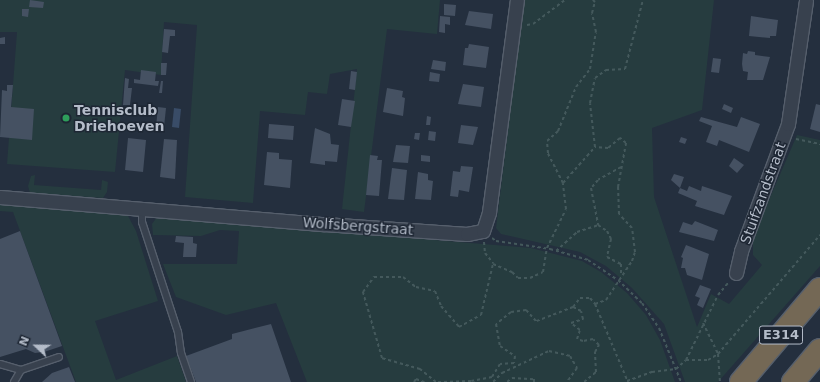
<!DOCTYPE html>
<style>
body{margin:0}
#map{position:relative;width:820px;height:382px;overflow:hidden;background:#242f3e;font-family:"DejaVu Sans",sans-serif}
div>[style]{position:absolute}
.green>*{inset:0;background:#263c3f}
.water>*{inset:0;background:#394c67}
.building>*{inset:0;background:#455162}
.path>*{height:2px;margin-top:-1px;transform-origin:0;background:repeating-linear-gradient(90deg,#44595c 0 3px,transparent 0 6px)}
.roads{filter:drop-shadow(1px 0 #565f6c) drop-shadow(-1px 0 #565f6c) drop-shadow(0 1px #565f6c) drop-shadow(0 -1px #565f6c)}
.service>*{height:6px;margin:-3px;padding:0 3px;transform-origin:3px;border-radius:3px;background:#38414e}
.minor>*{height:13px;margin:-6.5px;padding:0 6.5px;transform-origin:6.5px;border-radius:6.5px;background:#38414e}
.motorway>*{height:22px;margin:-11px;padding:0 11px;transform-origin:11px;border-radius:11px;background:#746855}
.dots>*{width:11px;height:11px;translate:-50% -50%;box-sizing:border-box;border:2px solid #1d2633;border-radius:50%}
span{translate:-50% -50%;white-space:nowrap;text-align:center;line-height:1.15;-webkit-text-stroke:3px #1d2633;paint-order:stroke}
.shield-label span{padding:1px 3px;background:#1d2633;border:1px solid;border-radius:3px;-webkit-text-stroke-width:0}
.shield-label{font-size:13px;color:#b4bcc9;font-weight:700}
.poi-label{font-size:14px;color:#b4bcc9;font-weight:700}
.left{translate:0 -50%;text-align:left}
.street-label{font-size:14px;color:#b4bcc9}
.north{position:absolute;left:16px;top:326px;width:40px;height:40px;-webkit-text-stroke:3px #1d2633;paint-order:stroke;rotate:292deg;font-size:11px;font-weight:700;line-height:16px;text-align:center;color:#b4bcc9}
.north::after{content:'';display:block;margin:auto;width:14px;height:18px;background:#b4bcc9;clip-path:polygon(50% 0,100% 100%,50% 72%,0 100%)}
</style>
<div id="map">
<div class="green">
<i style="clip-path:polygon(0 0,440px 0,437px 34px,387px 29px,364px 212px,342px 209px,357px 69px,330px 74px,327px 94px,308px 92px,305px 115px,260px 111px,253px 203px,185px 197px,197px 25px,164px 22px,161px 75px,125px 70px,115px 172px,7px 164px,17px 32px,0 32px)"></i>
<i style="clip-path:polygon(524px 0,714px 0,702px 110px,652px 128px,654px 197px,697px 327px,711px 294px,729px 304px,762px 265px,753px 255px,753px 237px,797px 135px,820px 140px,820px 266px,718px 382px,685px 382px,664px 324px,632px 288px,606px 266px,580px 252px,501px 234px,496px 228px)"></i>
<i style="clip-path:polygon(35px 175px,34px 185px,101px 190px,102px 180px,108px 182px,107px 192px,103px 198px,30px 193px,28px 186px,31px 176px)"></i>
<i style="clip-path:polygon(0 203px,127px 214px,136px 231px,158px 301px,95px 321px,116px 380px,177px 356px,186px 382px,76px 382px,13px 212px,0 211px)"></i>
<i style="clip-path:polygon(157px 217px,531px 248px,582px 261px,601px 272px,627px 293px,646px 315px,660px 340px,675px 382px,307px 382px,276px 303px,226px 315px,176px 297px,163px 264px,237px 264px,239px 231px,220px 230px,201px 236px,153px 235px,152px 224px)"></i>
</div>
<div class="water">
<i style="clip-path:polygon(174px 108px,181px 109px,179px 128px,172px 127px)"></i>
</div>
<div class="building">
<i style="clip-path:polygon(30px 0,44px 2px,43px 8px,29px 7px)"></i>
<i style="clip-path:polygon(444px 4px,456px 5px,455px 16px,444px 15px)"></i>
<i style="clip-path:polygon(22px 9px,29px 9px,28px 17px,22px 16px)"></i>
<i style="clip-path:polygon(469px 11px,493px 14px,491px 29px,465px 25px)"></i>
<i style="clip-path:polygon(440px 16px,450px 17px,450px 25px,445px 24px,445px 33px,439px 32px)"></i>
<i style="clip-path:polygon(751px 16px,778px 20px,776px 36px,770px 36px,770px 38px,749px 36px)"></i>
<i style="clip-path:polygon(164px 29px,175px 30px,175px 36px,170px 36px,168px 53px,162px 52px)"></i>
<i style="clip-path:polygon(5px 37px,5px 44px,0 44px,0 38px)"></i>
<i style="clip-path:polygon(469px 44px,489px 47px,486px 68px,463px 65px,465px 48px,468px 48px)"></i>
<i style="clip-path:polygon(748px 51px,755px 52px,755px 55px,770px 57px,763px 80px,747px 80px,748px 72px,743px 71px,742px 64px,743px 53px,747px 54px)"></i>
<i style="clip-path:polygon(713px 58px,721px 59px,719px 73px,711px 72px)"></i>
<i style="clip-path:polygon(433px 60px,446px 62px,445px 71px,431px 69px)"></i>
<i style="clip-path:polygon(161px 63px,167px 63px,166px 75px,161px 75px)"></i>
<i style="clip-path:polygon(141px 70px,156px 72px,155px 81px,159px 81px,158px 86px,134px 83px,134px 79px,140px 80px)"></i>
<i style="clip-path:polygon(351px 71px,357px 72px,355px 90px,349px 89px)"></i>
<i style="clip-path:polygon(430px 72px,440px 74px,439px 82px,429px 81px)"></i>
<i style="clip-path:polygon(125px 78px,129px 79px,128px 88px,132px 88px,130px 105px,123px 105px)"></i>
<i style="clip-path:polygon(161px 81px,163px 81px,162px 93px,159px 93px)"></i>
<i style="clip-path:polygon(463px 84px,484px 87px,481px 107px,458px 104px)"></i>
<i style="clip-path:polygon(7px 85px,13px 85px,11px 107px,34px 109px,32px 140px,0 137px,2px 90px,7px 91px)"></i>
<i style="clip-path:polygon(387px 88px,403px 91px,402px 97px,405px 98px,403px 116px,383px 112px)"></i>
<i style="clip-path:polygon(342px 99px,355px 101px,351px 127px,338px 125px)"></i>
<i style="clip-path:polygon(724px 104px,733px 108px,731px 113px,722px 109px)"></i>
<i style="clip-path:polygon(816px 104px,820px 105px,820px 132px,810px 129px)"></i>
<i style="clip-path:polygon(158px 107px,166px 108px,164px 127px,156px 127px)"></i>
<i style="clip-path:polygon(427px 116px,431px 117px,430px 125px,426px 125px)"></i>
<i style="clip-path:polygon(701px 117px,737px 127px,741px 117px,760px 124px,749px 152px,719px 140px,717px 146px,706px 142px,712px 126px,699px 121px)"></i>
<i style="clip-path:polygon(269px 124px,294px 126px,293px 140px,268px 138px)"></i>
<i style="clip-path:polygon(461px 125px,478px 127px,473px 145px,458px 143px)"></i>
<i style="clip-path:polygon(315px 128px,330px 134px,331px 144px,339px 145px,337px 162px,325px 161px,325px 165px,310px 163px)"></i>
<i style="clip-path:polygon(429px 131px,436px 132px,435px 141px,428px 140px)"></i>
<i style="clip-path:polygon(415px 133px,420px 133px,419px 140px,414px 139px)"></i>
<i style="clip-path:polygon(681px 137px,687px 139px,685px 144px,679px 142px)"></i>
<i style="clip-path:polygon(128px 138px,146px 140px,143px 172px,125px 170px)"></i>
<i style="clip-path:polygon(164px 139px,177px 140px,175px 179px,160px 177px)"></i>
<i style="clip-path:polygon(396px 145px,410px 146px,408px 163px,393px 162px)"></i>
<i style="clip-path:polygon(267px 152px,279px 153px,279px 159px,292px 160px,290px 188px,264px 185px)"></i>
<i style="clip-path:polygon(370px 155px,378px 156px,377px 160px,382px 160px,379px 196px,366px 195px)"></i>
<i style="clip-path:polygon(421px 155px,430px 156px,430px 162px,421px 161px)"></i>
<i style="clip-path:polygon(734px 158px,744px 165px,737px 173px,729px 166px)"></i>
<i style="clip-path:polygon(461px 166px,473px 167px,469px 192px,459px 190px,458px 197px,450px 196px,453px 171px,460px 172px)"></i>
<i style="clip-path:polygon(392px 168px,407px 170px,404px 200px,388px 199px)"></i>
<i style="clip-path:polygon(418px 172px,428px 174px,428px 180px,433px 181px,431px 200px,415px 199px)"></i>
<i style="clip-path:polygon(674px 174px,684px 177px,680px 188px,671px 180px)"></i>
<i style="clip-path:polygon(689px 186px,701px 191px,702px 186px,732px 196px,724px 215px,695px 206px,697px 201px,678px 193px,680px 188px,687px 191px)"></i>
<i style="clip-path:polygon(695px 221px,718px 230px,714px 241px,679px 232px,683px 222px,692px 225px)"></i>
<i style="clip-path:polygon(20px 231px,62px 346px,44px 352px,35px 353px,26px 349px,0 357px,0 239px)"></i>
<i style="clip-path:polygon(176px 236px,193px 237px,193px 243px,197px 244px,196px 257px,183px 257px,184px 243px,175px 242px)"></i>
<i style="clip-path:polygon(686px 245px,709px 254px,702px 280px,687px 275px,685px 268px,681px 268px,683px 258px,681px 257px)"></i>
<i style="clip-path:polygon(700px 285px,711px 289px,703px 308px,697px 305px,700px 298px,695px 296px)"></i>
<i style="clip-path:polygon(271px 324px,291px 382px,196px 382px,186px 356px,232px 339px,232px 334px)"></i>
<i style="clip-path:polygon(69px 367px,75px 382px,42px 382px,52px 373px)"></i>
</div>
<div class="path">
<i style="left:527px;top:25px;width:6px;rotate:-9deg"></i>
<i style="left:533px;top:24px;width:40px;rotate:-37deg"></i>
<i style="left:796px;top:139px;width:25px;rotate:12deg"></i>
<i style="left:621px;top:167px;width:26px;rotate:151deg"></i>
<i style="left:598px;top:180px;width:11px;rotate:131deg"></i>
<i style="left:591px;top:188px;width:38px;rotate:79deg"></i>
<i style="left:598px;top:225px;width:11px;rotate:34deg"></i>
<i style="left:607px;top:231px;width:9px;rotate:63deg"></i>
<i style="left:611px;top:239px;width:18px;rotate:103deg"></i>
<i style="left:607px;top:257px;width:16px;rotate:27deg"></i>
<i style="left:621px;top:264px;width:11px;rotate:90deg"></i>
<i style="left:563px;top:183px;width:48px;rotate:-48.4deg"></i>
<i style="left:492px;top:238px;width:5px;rotate:37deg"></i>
<i style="left:496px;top:241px;width:55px;rotate:8.4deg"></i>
<i style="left:550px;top:249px;width:40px;rotate:16deg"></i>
<i style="left:588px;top:260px;width:36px;rotate:34deg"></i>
<i style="left:618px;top:280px;width:33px;rotate:44deg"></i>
<i style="left:642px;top:303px;width:30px;rotate:56deg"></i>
<i style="left:659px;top:328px;width:58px;rotate:67.8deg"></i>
<i style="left:484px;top:242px;width:11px;rotate:85deg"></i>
<i style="left:485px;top:253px;width:13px;rotate:51deg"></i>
<i style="left:556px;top:251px;width:28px;rotate:-42deg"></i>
<i style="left:577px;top:232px;width:22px;rotate:-18deg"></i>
<i style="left:595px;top:304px;width:12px;rotate:-20deg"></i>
<i style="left:606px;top:300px;width:47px;rotate:-56.3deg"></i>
<i style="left:632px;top:261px;width:9px;rotate:-72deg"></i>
<i style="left:635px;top:252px;width:24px;rotate:-97deg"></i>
<i style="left:632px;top:228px;width:19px;rotate:-133deg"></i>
<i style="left:619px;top:214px;width:27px;rotate:-92deg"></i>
<i style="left:618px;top:187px;width:45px;rotate:-79.7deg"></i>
<i style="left:626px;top:143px;width:8px;rotate:-140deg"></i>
<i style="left:620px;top:138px;width:16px;rotate:140deg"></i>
<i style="left:608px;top:148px;width:13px;rotate:-176deg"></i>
<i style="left:595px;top:147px;width:44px;rotate:-96.5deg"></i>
<i style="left:590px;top:103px;width:25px;rotate:-79deg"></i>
<i style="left:595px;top:78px;width:14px;rotate:-36deg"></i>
<i style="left:606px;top:70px;width:19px;rotate:-3deg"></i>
<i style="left:625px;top:69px;width:71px;rotate:-75.4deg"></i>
<i style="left:573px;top:307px;width:11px;rotate:-52deg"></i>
<i style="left:580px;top:298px;width:10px"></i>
<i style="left:590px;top:298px;width:8px;rotate:50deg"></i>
<i style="left:595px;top:304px;width:85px;rotate:67.1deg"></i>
<i style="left:703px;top:323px;width:34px;rotate:64deg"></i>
<i style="left:718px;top:354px;width:28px;rotate:86deg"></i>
<i style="left:686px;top:360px;width:22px"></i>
<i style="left:708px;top:360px;width:12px;rotate:-31deg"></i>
<i style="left:718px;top:354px;width:157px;rotate:-49.4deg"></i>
<i style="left:676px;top:369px;width:13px;rotate:-42deg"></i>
<i style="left:686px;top:360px;width:72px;rotate:-63.8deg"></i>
<i style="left:718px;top:295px;width:17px;rotate:-50deg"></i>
<i style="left:627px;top:381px;width:27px;rotate:-20deg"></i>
<i style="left:652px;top:372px;width:24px;rotate:-7deg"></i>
<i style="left:414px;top:382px;width:4px;rotate:-56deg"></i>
<i style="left:416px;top:379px;width:9px;rotate:21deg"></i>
<i style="left:493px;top:382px;width:13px;rotate:-45deg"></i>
<i style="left:502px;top:373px;width:52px;rotate:-25.1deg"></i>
<i style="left:549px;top:351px;width:22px;rotate:13deg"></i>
<i style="left:570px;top:356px;width:14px;rotate:60deg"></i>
<i style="left:577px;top:368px;width:17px;rotate:126deg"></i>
<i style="left:507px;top:382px;width:6px;rotate:-39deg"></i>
<i style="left:512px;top:378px;width:22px;rotate:3deg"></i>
<i style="left:534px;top:379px;width:3px;rotate:90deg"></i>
<i style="left:584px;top:382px;width:16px;rotate:-40deg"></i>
<i style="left:596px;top:372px;width:20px;rotate:-93deg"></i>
<i style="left:595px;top:352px;width:8px;rotate:-60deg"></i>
<i style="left:599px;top:345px;width:8px;rotate:-135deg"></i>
<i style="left:593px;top:339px;width:10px;rotate:169deg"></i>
<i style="left:583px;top:341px;width:6px;rotate:-162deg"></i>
<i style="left:577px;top:339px;width:9px;rotate:-72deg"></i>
<i style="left:580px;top:330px;width:11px;rotate:-142deg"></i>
<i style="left:571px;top:323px;width:13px;rotate:-18deg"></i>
<i style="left:583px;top:319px;width:8px;rotate:-104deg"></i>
<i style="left:581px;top:311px;width:9px;rotate:-153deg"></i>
<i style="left:573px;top:307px;width:40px;rotate:159deg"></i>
<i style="left:536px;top:321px;width:15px;rotate:-132deg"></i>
<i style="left:526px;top:310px;width:15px;rotate:172deg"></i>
<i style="left:511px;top:312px;width:19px;rotate:141deg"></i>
<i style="left:496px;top:324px;width:22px;rotate:80deg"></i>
<i style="left:500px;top:346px;width:18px;rotate:34deg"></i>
<i style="left:515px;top:356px;width:7px;rotate:98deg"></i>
<i style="left:514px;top:363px;width:14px;rotate:176deg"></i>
<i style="left:500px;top:364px;width:15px;rotate:122deg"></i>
<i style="left:492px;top:377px;width:21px;rotate:169deg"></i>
<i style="left:471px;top:381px;width:35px;rotate:178deg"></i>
<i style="left:436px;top:382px;width:21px;rotate:-141deg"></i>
<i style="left:420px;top:369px;width:40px;rotate:-164deg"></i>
<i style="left:382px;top:358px;width:69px;rotate:-106.1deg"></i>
<i style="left:363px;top:292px;width:19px;rotate:-54deg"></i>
<i style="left:374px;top:277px;width:29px"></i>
<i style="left:403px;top:277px;width:16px;rotate:38deg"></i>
<i style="left:416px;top:287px;width:19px;rotate:12deg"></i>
<i style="left:435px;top:291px;width:16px;rotate:68deg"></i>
<i style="left:441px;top:306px;width:28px;rotate:49deg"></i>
<i style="left:459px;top:327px;width:25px;rotate:-29deg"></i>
<i style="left:481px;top:315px;width:52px;rotate:-76.8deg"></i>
<i style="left:493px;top:264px;width:21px;rotate:23deg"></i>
<i style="left:512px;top:272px;width:8px;rotate:45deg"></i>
<i style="left:518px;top:278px;width:12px"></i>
<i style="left:530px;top:278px;width:14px;rotate:-25deg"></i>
<i style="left:543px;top:272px;width:24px;rotate:-81deg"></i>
<i style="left:547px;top:248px;width:43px;rotate:-64deg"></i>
<i style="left:566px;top:209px;width:26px;rotate:-97deg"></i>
<i style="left:563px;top:183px;width:34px;rotate:-117deg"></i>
<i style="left:548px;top:153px;width:12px;rotate:-95deg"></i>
<i style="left:547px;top:141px;width:15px;rotate:-42deg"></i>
<i style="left:558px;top:131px;width:48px;rotate:-67.8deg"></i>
<i style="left:576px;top:87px;width:23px;rotate:-52deg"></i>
<i style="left:590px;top:69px;width:37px;rotate:-81deg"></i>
<i style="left:596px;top:32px;width:19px;rotate:-102deg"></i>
<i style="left:592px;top:13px;width:11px;rotate:-75deg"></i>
<i style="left:595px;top:2px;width:3px;rotate:-135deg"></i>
</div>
<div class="roads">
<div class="service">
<i style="left:142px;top:208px;width:14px;rotate:90deg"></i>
<i style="left:142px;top:222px;width:116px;rotate:71.9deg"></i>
<i style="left:178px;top:332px;width:21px;rotate:82deg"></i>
<i style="left:181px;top:353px;width:31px;rotate:71deg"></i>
<i style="left:0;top:364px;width:22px;rotate:16deg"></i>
<i style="left:21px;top:370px;width:40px;rotate:-18.9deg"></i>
<i style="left:14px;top:382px;width:14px;rotate:-60deg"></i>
</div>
<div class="minor">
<i style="left:0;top:197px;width:325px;rotate:4.8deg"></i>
<i style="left:324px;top:224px;width:143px;rotate:4deg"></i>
<i style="left:467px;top:234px;width:16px;rotate:-11deg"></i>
<i style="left:483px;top:231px;width:20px;rotate:-72deg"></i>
<i style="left:489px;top:212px;width:214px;rotate:-82.5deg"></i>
<i style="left:736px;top:273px;width:23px;rotate:-77deg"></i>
<i style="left:741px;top:251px;width:135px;rotate:-69.7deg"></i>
<i style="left:788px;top:124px;width:125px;rotate:-81.7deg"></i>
</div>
<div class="motorway">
<i style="left:741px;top:382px;width:122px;rotate:-49.7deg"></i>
<i style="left:793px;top:382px;width:42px;rotate:-49.8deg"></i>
</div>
</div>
<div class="dots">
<i style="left:66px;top:118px;background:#2e9e5b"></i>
</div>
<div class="shield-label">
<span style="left:781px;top:335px">E314</span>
</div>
<div class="poi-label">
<span class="left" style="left:74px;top:118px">Tennisclub<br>Driehoeven</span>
</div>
<div class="street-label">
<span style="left:763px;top:193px;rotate:-70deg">Stuifzandstraat</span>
<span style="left:358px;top:226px;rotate:4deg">Wolfsbergstraat</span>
</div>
<div class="north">N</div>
</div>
